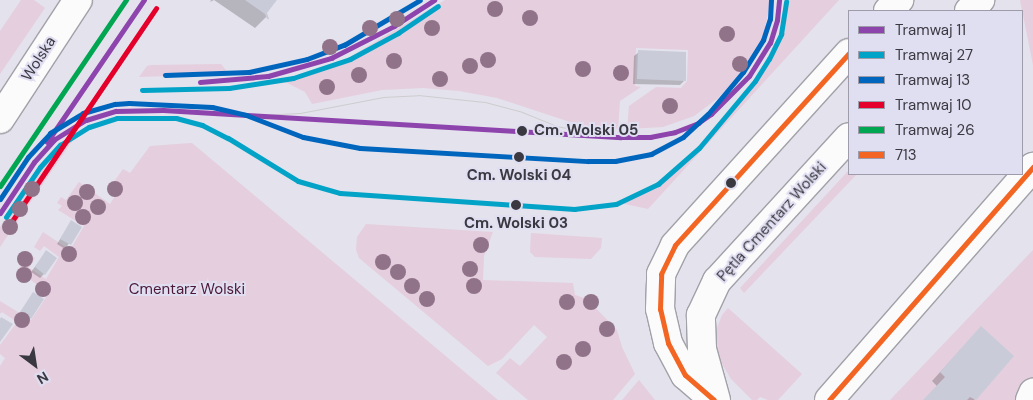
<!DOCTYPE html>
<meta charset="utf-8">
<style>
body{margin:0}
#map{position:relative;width:1033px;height:400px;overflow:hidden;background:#e4e2ed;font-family:"DM Sans",sans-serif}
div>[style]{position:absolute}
.green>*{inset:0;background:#e5cede}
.shadow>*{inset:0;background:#0003}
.building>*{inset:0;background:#c9ccd8}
.roads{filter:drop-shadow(1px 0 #a1a1a8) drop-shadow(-1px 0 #a1a1a8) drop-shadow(0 1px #a1a1a8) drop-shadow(0 -1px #a1a1a8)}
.minor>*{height:28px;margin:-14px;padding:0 14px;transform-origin:14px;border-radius:14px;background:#fbfbfc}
.major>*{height:28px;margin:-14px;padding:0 14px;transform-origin:14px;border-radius:14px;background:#fbfbfc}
.tram>*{height:1px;margin:-0.5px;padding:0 0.5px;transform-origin:0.5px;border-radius:0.5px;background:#cdcdcf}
.bus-1>*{height:5px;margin:-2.5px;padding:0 2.5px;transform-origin:2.5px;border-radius:2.5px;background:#f26522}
.tram-1>*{height:5px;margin:-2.5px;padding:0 2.5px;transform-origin:2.5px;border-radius:2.5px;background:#8e44ad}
.tram-2>*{height:5px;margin:-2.5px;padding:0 2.5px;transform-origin:2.5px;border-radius:2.5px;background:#03a3c7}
.tram-3>*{height:5px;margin:-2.5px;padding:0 2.5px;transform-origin:2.5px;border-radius:2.5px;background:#0065bd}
.tram-4>*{height:5px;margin:-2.5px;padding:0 2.5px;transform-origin:2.5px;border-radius:2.5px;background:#e4002b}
.tram-5>*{height:5px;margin:-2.5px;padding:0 2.5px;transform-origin:2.5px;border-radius:2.5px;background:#00a651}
.trees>*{width:16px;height:16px;margin:-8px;border-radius:50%;background:#917389}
.dots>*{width:14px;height:14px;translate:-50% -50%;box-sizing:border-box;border:2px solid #e0def1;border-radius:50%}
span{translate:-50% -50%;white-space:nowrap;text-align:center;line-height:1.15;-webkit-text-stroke:4px #e0def1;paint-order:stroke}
.street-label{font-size:15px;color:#3a3941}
.stop-label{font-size:15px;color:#3a3941;font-weight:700}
.left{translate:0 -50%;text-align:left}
.park-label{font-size:15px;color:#4d1938}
.legend{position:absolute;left:848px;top:10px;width:175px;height:165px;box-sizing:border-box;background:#e0def1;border:1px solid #9e9cab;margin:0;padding:6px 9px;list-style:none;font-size:15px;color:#3a3941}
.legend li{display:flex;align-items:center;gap:10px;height:25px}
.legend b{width:25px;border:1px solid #9e9cab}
.north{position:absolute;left:10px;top:340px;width:50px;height:50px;-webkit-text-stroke:4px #e0def1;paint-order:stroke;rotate:149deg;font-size:14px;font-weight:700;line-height:20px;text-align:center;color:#3a3941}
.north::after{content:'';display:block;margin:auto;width:18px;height:22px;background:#3a3941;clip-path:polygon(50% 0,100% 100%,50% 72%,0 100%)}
</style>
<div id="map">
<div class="green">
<i style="clip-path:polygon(21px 0,34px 0,45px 8px,0 74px,0 31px)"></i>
<i style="clip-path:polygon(445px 0,771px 0,763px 37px,738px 76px,717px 99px,694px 116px,663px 127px,627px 129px,629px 106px,656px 87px,681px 88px,687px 81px,688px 50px,636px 48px,635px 86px,641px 87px,620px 101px,618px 129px,579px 125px,497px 98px,459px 91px,423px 88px,382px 90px,312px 104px,305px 92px,283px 81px,308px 74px,350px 57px)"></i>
<i style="clip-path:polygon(786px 0,839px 0,648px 209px,625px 204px,624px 200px,651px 189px,684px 165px,760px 77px,769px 62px,781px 36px)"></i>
<i style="clip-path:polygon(1020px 0,1033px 0,1033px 65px)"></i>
<i style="clip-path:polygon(221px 64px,229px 74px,139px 77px,147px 66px,151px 65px)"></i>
<i style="clip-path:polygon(79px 131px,0 247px,0 227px,38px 171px,55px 150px)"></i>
<i style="clip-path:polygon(190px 143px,192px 143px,498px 400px,0 400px,0 366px,5px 358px,0 354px,0 345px,17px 322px,2px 312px,0 314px,0 301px,31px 320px,49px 293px,18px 271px,22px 263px,18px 260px,23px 253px,35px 258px,29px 268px,46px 279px,59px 257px,44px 246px,40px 251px,34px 247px,43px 232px,70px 250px,84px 226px,58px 210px,62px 206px,57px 203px,61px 197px,66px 200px,79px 182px,110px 204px,115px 196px,108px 190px,123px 169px,130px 173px,150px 146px)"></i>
<i style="clip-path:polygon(849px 170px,849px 174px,857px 174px,744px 293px,740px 288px)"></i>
<i style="clip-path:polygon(366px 224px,493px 232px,484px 256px,483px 280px,573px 283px,575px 295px,587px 299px,617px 330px,622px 347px,635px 374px,613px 400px,528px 400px,496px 373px,510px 358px,520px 366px,547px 337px,534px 325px,502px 359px,488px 366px,359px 258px,356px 250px,357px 237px)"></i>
<i style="clip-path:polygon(531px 233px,602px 238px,601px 248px,591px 259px,535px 257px,530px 252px)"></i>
<i style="clip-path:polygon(1033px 250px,1033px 400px,890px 400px)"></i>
<i style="clip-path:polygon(728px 308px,802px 374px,778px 400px,768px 400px,760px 397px,757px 400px,752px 400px,731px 379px,721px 362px,716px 345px,717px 328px,722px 315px)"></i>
<i style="clip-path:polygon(639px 380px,655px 400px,622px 400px)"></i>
</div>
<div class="shadow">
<i style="clip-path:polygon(211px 0,275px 0,266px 13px,267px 16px,255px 28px,214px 0,210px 2px)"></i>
<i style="clip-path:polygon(639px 52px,684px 81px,680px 85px,633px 84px,634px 56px)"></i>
<i style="clip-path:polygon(71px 222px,80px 228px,65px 249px,57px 244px)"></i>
<i style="clip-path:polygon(46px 252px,44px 274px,40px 278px,31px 272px)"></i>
<i style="clip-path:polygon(33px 294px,30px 318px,25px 322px,17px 317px)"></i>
<i style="clip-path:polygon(972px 337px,1012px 356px,974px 400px,924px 400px,937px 386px,932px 381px)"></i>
</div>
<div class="building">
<i style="clip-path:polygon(245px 0,277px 0,267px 13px,269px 19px,267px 19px,265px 14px)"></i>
<i style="clip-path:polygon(638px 50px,686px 52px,686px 81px,637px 79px)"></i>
<i style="clip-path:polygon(71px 220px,82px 227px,71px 245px,60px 239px)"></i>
<i style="clip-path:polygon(46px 250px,57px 258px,45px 275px,35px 267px)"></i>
<i style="clip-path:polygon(33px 292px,44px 299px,31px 319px,20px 312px)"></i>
<i style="clip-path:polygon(1px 317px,13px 324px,0 342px,0 319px)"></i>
<i style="clip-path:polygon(981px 326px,1014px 356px,976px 400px,970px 397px,967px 400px,923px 400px,945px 377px,940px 372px)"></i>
</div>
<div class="roads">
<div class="minor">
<i style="left:888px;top:11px;width:16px;rotate:-45deg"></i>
<i style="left:969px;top:11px;width:16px;rotate:-45deg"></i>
<i style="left:714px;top:400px;width:38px;rotate:-139deg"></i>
<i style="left:685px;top:375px;width:36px;rotate:-118deg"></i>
<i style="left:668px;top:343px;width:35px;rotate:-103deg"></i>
<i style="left:660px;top:309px;width:35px;rotate:-88deg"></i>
<i style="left:661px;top:274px;width:32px;rotate:-64deg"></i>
<i style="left:675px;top:245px;width:259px;rotate:-47.8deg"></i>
<i style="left:716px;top:400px;width:53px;rotate:-105.4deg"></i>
<i style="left:702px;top:349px;width:34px;rotate:-92deg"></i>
<i style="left:701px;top:315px;width:38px;rotate:-65deg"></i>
<i style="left:717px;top:281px;width:195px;rotate:-47.5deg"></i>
<i style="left:829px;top:400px;width:310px;rotate:-48.8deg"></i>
<i style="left:1030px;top:400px;width:8px;rotate:-67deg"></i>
</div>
<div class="major">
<i style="left:0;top:119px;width:142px;rotate:-56.8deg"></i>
</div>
</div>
<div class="tram">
<i style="left:259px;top:115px;width:41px;rotate:-2.8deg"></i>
<i style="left:300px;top:113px;width:85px;rotate:-10.9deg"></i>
<i style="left:383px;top:97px;width:35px;rotate:-3deg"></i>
<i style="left:418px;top:95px;width:67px;rotate:6deg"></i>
<i style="left:485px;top:102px;width:38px;rotate:15deg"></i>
<i style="left:522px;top:112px;width:37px;rotate:22deg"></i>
<i style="left:556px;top:126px;width:54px;rotate:10.7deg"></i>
</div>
<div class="bus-1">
<i style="left:714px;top:400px;width:38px;rotate:-139deg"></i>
<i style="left:685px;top:375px;width:36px;rotate:-118deg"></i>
<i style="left:668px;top:343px;width:35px;rotate:-103deg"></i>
<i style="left:660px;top:309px;width:35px;rotate:-88deg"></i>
<i style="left:661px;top:274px;width:32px;rotate:-64deg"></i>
<i style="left:675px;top:245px;width:259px;rotate:-47.8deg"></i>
<i style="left:829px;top:400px;width:310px;rotate:-48.8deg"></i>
</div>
<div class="tram-1">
<i style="left:200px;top:82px;width:68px;rotate:-5deg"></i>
<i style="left:268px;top:76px;width:66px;rotate:-15.9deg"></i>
<i style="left:331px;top:58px;width:71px;rotate:-26.9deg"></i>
<i style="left:394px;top:26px;width:48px;rotate:-33deg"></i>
<i style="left:47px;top:142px;width:172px;rotate:-55.7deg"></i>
<i style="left:0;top:213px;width:61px;rotate:-56.3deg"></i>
<i style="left:34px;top:162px;width:31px;rotate:-48deg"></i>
<i style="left:55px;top:139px;width:36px;rotate:-32deg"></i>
<i style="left:86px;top:120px;width:31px;rotate:-17deg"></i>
<i style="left:116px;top:111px;width:47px;rotate:-1.2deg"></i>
<i style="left:163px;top:110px;width:459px;rotate:3.4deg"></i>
<i style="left:621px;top:137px;width:29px"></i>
<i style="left:650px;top:137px;width:25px;rotate:-11deg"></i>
<i style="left:675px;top:132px;width:25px;rotate:-21deg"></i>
<i style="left:698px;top:123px;width:16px;rotate:-35deg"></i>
<i style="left:711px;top:114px;width:54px;rotate:-45deg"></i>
<i style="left:749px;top:76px;width:39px;rotate:-58deg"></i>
<i style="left:770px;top:43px;width:24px;rotate:-73deg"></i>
<i style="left:777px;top:20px;width:20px;rotate:-84deg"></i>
</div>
<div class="tram-2">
<i style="left:142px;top:90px;width:87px;rotate:-1.3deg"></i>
<i style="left:229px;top:88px;width:65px;rotate:-8.9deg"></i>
<i style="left:293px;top:78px;width:60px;rotate:-18.4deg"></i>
<i style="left:350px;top:59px;width:55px;rotate:-28.4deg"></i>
<i style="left:398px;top:33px;width:48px;rotate:-34deg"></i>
<i style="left:6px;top:217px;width:60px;rotate:-55.8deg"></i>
<i style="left:40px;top:167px;width:30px;rotate:-48deg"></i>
<i style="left:60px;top:145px;width:34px;rotate:-32deg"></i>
<i style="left:89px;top:127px;width:29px;rotate:-18deg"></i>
<i style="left:117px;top:118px;width:59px"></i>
<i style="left:176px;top:118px;width:27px;rotate:15deg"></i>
<i style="left:202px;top:125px;width:29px;rotate:27deg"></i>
<i style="left:228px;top:138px;width:82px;rotate:31.6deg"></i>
<i style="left:298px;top:181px;width:44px;rotate:15.9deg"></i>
<i style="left:340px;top:193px;width:235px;rotate:3.9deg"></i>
<i style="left:574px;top:209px;width:42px;rotate:-6.8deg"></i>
<i style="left:616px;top:204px;width:47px;rotate:-25.5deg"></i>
<i style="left:658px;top:184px;width:55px;rotate:-41.3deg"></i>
<i style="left:699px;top:148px;width:87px;rotate:-50.1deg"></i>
<i style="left:755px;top:81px;width:26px;rotate:-58deg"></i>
<i style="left:769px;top:59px;width:28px;rotate:-64deg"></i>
<i style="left:781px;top:34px;width:33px;rotate:-81deg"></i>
</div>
<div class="tram-3">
<i style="left:165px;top:75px;width:84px;rotate:-2deg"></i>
<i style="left:249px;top:72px;width:59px;rotate:-12.6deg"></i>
<i style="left:307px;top:59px;width:40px;rotate:-21deg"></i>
<i style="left:344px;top:45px;width:88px;rotate:-30.6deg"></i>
<i style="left:0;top:199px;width:50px;rotate:-56.3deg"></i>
<i style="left:28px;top:157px;width:33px;rotate:-47deg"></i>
<i style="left:50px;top:133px;width:39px;rotate:-31deg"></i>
<i style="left:83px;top:113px;width:33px;rotate:-16deg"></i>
<i style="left:115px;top:104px;width:14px;rotate:-4deg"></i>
<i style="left:129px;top:103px;width:83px;rotate:2.8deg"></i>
<i style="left:212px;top:107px;width:35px;rotate:13deg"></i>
<i style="left:246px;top:115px;width:61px;rotate:21.1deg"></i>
<i style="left:303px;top:137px;width:58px;rotate:10.9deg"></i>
<i style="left:360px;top:148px;width:228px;rotate:3.3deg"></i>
<i style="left:588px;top:161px;width:27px"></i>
<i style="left:615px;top:161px;width:37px;rotate:-11deg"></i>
<i style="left:651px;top:154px;width:36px;rotate:-28deg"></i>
<i style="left:683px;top:137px;width:34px;rotate:-43deg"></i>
<i style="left:708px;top:114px;width:55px;rotate:-50.2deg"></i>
<i style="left:743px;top:72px;width:38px;rotate:-58deg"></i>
<i style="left:763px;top:40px;width:22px;rotate:-72deg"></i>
<i style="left:770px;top:19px;width:19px;rotate:-87deg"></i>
</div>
<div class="tram-4">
<i style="left:12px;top:221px;width:257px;rotate:-55.9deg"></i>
</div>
<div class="tram-5">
<i style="left:0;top:186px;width:225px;rotate:-55.9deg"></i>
</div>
<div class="trees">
<i style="left:495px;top:9px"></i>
<i style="left:530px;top:18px"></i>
<i style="left:397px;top:19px"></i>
<i style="left:370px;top:28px"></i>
<i style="left:432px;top:28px"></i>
<i style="left:727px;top:34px"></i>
<i style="left:330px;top:47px"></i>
<i style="left:488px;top:60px"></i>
<i style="left:394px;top:61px"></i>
<i style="left:740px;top:64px"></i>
<i style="left:470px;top:66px"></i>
<i style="left:583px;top:69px"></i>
<i style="left:621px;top:73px"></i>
<i style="left:359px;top:75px"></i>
<i style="left:440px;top:79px"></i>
<i style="left:327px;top:87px"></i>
<i style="left:670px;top:106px"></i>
<i style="left:32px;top:189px"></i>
<i style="left:115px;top:189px"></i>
<i style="left:87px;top:192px"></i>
<i style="left:75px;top:203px"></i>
<i style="left:98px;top:207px"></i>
<i style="left:20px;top:209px"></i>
<i style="left:83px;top:217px"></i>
<i style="left:10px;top:227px"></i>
<i style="left:481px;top:245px"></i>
<i style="left:69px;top:254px"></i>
<i style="left:25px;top:259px"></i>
<i style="left:383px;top:262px"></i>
<i style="left:470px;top:269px"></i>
<i style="left:398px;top:272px"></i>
<i style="left:24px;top:275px"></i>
<i style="left:412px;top:286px"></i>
<i style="left:474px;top:286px"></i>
<i style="left:43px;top:289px"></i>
<i style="left:427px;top:299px"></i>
<i style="left:567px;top:302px"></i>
<i style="left:591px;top:302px"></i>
<i style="left:22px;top:320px"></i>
<i style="left:607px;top:329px"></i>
<i style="left:583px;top:349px"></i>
<i style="left:564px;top:362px"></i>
</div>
<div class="dots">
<i style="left:522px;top:131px;background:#3a3941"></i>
<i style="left:519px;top:157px;background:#3a3941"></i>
<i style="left:731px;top:183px;background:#3a3941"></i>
<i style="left:516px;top:205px;background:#3a3941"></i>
</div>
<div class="street-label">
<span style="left:39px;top:59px;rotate:-57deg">Wolska</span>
<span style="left:772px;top:222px;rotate:-48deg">Pętla Cmentarz Wolski</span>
</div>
<div class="stop-label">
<span class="left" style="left:534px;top:131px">Cm. Wolski 05</span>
<span style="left:519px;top:176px">Cm. Wolski 04</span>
<span style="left:516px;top:224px">Cm. Wolski 03</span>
</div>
<div class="park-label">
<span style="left:187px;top:290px">Cmentarz Wolski</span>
</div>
<ul class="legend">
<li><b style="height:6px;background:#8e44ad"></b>Tramwaj 11</li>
<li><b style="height:6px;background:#03a3c7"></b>Tramwaj 27</li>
<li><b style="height:6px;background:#0065bd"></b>Tramwaj 13</li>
<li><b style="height:6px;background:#e4002b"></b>Tramwaj 10</li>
<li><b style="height:6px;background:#00a651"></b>Tramwaj 26</li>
<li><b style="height:6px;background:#f26522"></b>713</li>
</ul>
<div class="north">N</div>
</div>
